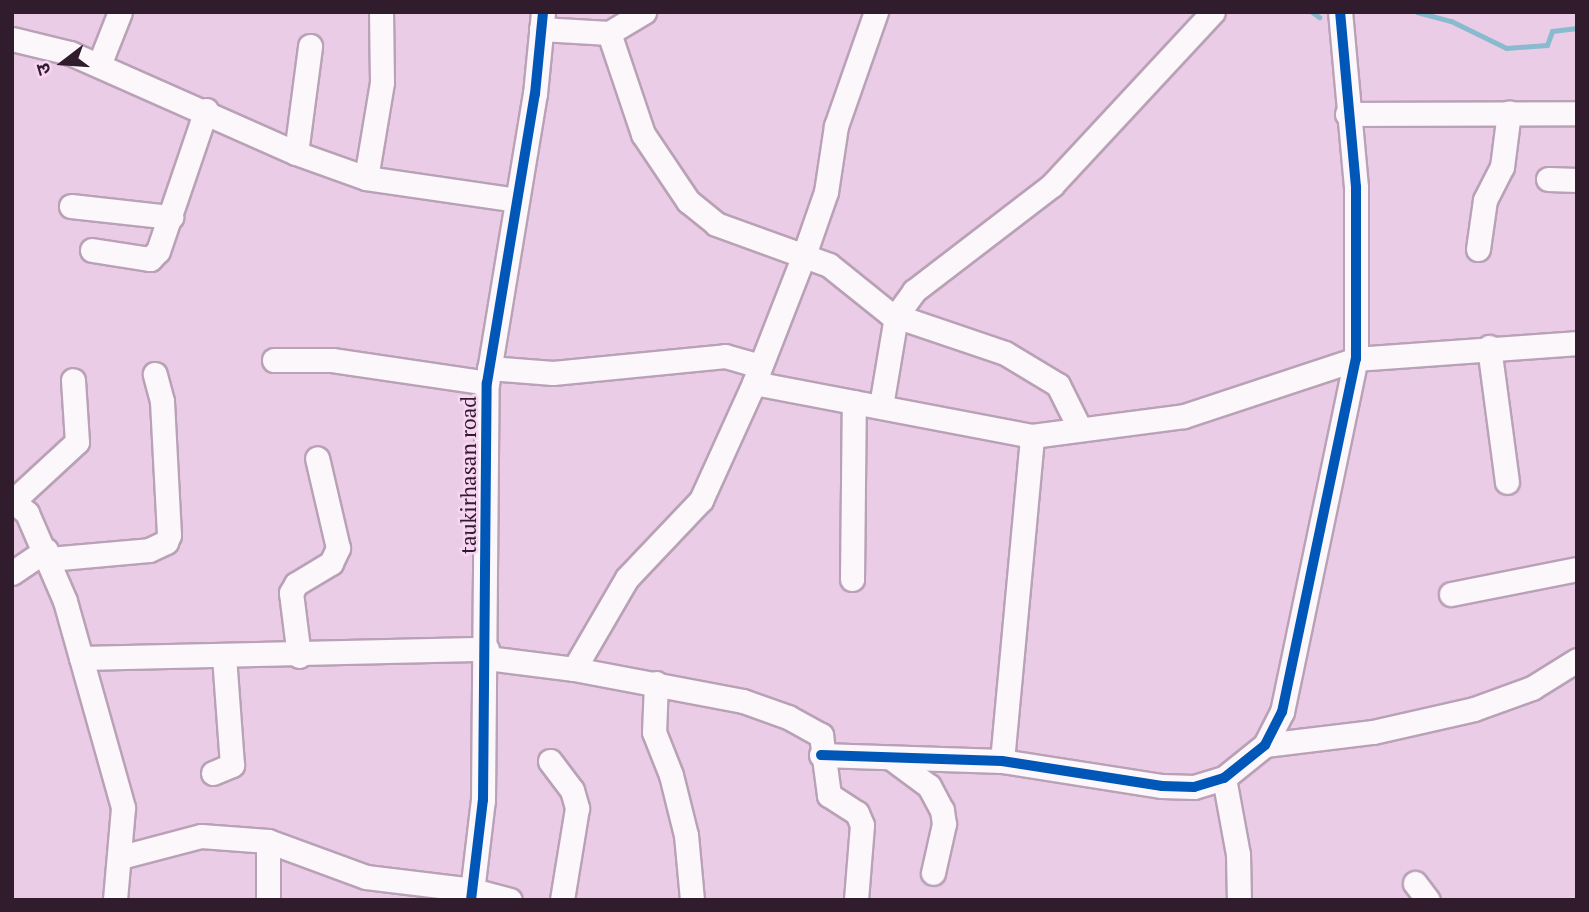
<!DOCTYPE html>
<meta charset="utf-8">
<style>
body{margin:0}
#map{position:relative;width:1589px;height:912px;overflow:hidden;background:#ebcce7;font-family:"PT Serif","Noto Sans Devanagari",serif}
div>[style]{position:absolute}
.stream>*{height:5px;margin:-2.5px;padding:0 2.5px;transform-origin:2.5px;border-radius:2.5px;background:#89bbce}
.roads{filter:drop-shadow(2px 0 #b9a1b6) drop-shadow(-2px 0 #b9a1b6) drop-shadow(0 2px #b9a1b6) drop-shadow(0 -2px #b9a1b6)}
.minor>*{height:23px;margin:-11.5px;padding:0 11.5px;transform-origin:11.5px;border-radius:11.5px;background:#fcf7fb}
.cycleway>*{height:10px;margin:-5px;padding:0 5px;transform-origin:5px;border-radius:5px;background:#0057b8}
span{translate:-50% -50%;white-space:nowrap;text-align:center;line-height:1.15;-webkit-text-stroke:5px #f8d5f2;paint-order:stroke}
.street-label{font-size:21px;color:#311c2e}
.frame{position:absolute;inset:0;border:14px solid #311c2e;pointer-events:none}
.north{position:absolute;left:28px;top:28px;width:70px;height:70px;-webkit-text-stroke:5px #f8d5f2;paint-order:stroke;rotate:253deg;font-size:19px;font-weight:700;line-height:28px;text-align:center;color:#311c2e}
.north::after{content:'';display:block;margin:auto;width:24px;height:32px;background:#311c2e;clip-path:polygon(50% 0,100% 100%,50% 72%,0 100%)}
</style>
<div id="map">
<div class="stream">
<i style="left:1312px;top:12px;width:9px;rotate:36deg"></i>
<i style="left:1417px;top:12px;width:35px;rotate:15deg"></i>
<i style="left:1451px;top:21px;width:61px;rotate:26.1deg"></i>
<i style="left:1506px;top:48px;width:41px;rotate:-4.2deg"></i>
<i style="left:1547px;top:45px;width:15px;rotate:-70deg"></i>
<i style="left:1552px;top:31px;width:25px;rotate:-7deg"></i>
</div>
<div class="roads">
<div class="minor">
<i style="left:541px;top:29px;width:68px;rotate:3.4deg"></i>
<i style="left:609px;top:33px;width:41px;rotate:-31deg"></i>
<i style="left:609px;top:33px;width:107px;rotate:71.4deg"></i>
<i style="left:643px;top:134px;width:81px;rotate:56.1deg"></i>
<i style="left:688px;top:201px;width:36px;rotate:39deg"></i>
<i style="left:716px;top:224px;width:120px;rotate:19.9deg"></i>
<i style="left:829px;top:265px;width:78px;rotate:38.8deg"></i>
<i style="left:890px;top:314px;width:121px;rotate:18.7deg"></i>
<i style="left:1005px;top:353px;width:62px;rotate:31.1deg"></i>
<i style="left:1058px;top:385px;width:49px;rotate:63.4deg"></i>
<i style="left:12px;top:39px;width:60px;rotate:13.6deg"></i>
<i style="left:70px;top:53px;width:247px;rotate:23.9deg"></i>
<i style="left:296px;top:153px;width:74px;rotate:19.7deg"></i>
<i style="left:366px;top:178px;width:152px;rotate:8.3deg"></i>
<i style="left:99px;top:65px;width:57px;rotate:-68.4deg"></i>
<i style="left:1347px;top:114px;width:230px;rotate:-0.2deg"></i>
<i style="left:296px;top:153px;width:108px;rotate:-82.5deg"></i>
<i style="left:366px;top:178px;width:97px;rotate:-80.5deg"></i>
<i style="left:382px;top:82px;width:70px;rotate:-90.8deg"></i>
<i style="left:1548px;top:179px;width:29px;rotate:2deg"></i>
<i style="left:71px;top:206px;width:101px;rotate:6.3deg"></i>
<i style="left:1478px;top:249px;width:49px;rotate:-81.9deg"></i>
<i style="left:1485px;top:200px;width:37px;rotate:-63deg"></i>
<i style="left:1502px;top:167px;width:55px;rotate:-82.7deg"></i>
<i style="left:92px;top:250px;width:59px;rotate:8.8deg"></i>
<i style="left:150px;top:259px;width:11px;rotate:-45deg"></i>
<i style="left:158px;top:251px;width:149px;rotate:-71.2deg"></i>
<i style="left:1489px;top:347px;width:136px;rotate:82.4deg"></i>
<i style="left:274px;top:360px;width:58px"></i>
<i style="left:332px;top:360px;width:157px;rotate:8.4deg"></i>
<i style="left:489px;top:368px;width:64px;rotate:4.5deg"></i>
<i style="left:553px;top:373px;width:173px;rotate:-5.6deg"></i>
<i style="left:725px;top:356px;width:36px;rotate:16deg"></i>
<i style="left:754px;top:383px;width:283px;rotate:10.8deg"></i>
<i style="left:1032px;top:436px;width:153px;rotate:-7.5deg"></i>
<i style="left:1184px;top:416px;width:181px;rotate:-18.3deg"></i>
<i style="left:1356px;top:359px;width:222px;rotate:-4.1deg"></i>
<i style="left:881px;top:406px;width:91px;rotate:-80.5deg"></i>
<i style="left:896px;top:316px;width:31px;rotate:-54deg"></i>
<i style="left:914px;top:291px;width:174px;rotate:-37.5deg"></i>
<i style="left:1052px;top:185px;width:236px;rotate:-47.1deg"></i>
<i style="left:12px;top:500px;width:20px;rotate:41deg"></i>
<i style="left:27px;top:513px;width:96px;rotate:66.6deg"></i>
<i style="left:65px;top:601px;width:215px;rotate:74.3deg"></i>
<i style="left:123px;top:808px;width:92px;rotate:95deg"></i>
<i style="left:13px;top:501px;width:87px;rotate:-42.7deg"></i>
<i style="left:77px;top:442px;width:62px;rotate:-93.7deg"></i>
<i style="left:49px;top:559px;width:100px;rotate:-5.1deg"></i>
<i style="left:149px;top:550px;width:19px;rotate:-25deg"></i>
<i style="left:166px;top:542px;width:8px;rotate:-67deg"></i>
<i style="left:169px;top:535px;width:134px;rotate:-93deg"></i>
<i style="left:162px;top:401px;width:28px;rotate:-105deg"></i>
<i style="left:12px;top:573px;width:41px;rotate:-34.1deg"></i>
<i style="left:852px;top:579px;width:177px;rotate:-89.4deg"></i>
<i style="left:1451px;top:594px;width:128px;rotate:-11.2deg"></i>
<i style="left:299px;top:656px;width:64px;rotate:-97.2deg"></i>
<i style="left:291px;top:593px;width:10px;rotate:-61deg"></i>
<i style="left:296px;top:584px;width:41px;rotate:-31deg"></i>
<i style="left:331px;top:563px;width:17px;rotate:-65deg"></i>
<i style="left:338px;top:548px;width:92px;rotate:-103.1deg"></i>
<i style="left:81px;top:658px;width:406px;rotate:-1.3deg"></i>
<i style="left:487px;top:658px;width:88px;rotate:7.2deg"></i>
<i style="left:574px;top:669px;width:172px;rotate:10.7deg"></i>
<i style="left:743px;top:701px;width:48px;rotate:19.6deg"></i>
<i style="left:788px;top:717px;width:38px;rotate:29deg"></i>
<i style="left:821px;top:735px;width:61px;rotate:82.4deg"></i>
<i style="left:829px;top:795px;width:33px;rotate:33deg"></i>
<i style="left:857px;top:813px;width:13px;rotate:67deg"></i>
<i style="left:862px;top:825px;width:75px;rotate:94.6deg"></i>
<i style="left:574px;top:669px;width:105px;rotate:-59.8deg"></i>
<i style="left:627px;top:578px;width:108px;rotate:-46.5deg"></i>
<i style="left:701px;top:500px;width:128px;rotate:-65.6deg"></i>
<i style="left:754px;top:383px;width:137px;rotate:-68.7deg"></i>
<i style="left:804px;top:255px;width:67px;rotate:-70.8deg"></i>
<i style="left:826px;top:192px;width:67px;rotate:-81.4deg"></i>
<i style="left:836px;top:126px;width:121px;rotate:-70.7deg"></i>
<i style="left:656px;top:683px;width:49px;rotate:92.3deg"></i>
<i style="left:654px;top:732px;width:46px;rotate:68.4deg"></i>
<i style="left:671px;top:775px;width:62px;rotate:76deg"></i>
<i style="left:686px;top:835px;width:65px;rotate:84.7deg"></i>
<i style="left:1265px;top:745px;width:109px;rotate:-6.9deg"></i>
<i style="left:1373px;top:732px;width:104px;rotate:-12.8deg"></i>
<i style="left:1474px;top:709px;width:62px;rotate:-19.9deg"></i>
<i style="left:1532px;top:688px;width:53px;rotate:-31.9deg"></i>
<i style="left:821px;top:755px;width:181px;rotate:1.9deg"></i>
<i style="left:1002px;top:761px;width:162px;rotate:8.9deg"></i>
<i style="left:1162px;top:786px;width:32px;rotate:2deg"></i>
<i style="left:1194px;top:787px;width:31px;rotate:-17deg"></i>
<i style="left:1224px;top:778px;width:53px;rotate:-38.8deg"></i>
<i style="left:1265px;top:745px;width:37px;rotate:-63deg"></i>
<i style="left:1282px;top:712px;width:361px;rotate:-78.2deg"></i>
<i style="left:1356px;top:359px;width:172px;rotate:-90deg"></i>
<i style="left:1356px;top:187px;width:176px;rotate:-95.2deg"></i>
<i style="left:891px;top:758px;width:47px;rotate:36.4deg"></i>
<i style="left:929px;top:786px;width:27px;rotate:62deg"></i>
<i style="left:942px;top:810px;width:14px;rotate:82deg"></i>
<i style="left:944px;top:824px;width:50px;rotate:102.7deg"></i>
<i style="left:550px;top:761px;width:36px;rotate:53deg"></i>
<i style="left:572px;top:790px;width:19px;rotate:74deg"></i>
<i style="left:577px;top:808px;width:93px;rotate:99.3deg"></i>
<i style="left:1002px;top:761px;width:326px;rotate:-84.7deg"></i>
<i style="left:213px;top:773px;width:21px;rotate:-23deg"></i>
<i style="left:232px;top:765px;width:109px;rotate:-94.2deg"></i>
<i style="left:1224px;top:778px;width:77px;rotate:79.6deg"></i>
<i style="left:1238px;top:854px;width:46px;rotate:88.8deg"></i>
<i style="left:121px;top:857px;width:83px;rotate:-14.7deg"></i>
<i style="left:201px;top:836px;width:67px;rotate:4.3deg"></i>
<i style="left:268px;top:841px;width:104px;rotate:20.2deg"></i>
<i style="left:366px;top:877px;width:108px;rotate:6.9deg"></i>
<i style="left:473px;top:890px;width:38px;rotate:15deg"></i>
<i style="left:1415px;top:883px;width:21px;rotate:53deg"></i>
<i style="left:268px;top:900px;width:59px;rotate:-90deg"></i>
<i style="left:471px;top:900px;width:101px;rotate:-83.2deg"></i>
<i style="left:483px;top:800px;width:417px;rotate:-89.5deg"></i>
<i style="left:487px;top:383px;width:293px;rotate:-80.6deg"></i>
<i style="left:535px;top:94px;width:82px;rotate:-84.4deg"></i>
</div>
</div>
<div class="cycleway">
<i style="left:821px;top:755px;width:181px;rotate:1.9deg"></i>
<i style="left:1002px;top:761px;width:162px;rotate:8.9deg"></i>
<i style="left:1162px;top:786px;width:32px;rotate:2deg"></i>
<i style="left:1194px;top:787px;width:31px;rotate:-17deg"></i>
<i style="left:1224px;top:778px;width:53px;rotate:-38.8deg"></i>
<i style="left:1265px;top:745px;width:37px;rotate:-63deg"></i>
<i style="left:1282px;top:712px;width:361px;rotate:-78.2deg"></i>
<i style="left:1356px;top:359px;width:172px;rotate:-90deg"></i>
<i style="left:1356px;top:187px;width:176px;rotate:-95.2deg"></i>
<i style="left:471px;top:900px;width:101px;rotate:-83.2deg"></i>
<i style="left:483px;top:800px;width:417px;rotate:-89.5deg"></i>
<i style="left:487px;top:383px;width:293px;rotate:-80.6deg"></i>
<i style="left:535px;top:94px;width:82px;rotate:-84.4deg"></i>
</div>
<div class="street-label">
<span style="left:468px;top:475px;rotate:-90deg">taukirhasan road</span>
</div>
<div class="frame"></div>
<div class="north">उ</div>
</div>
